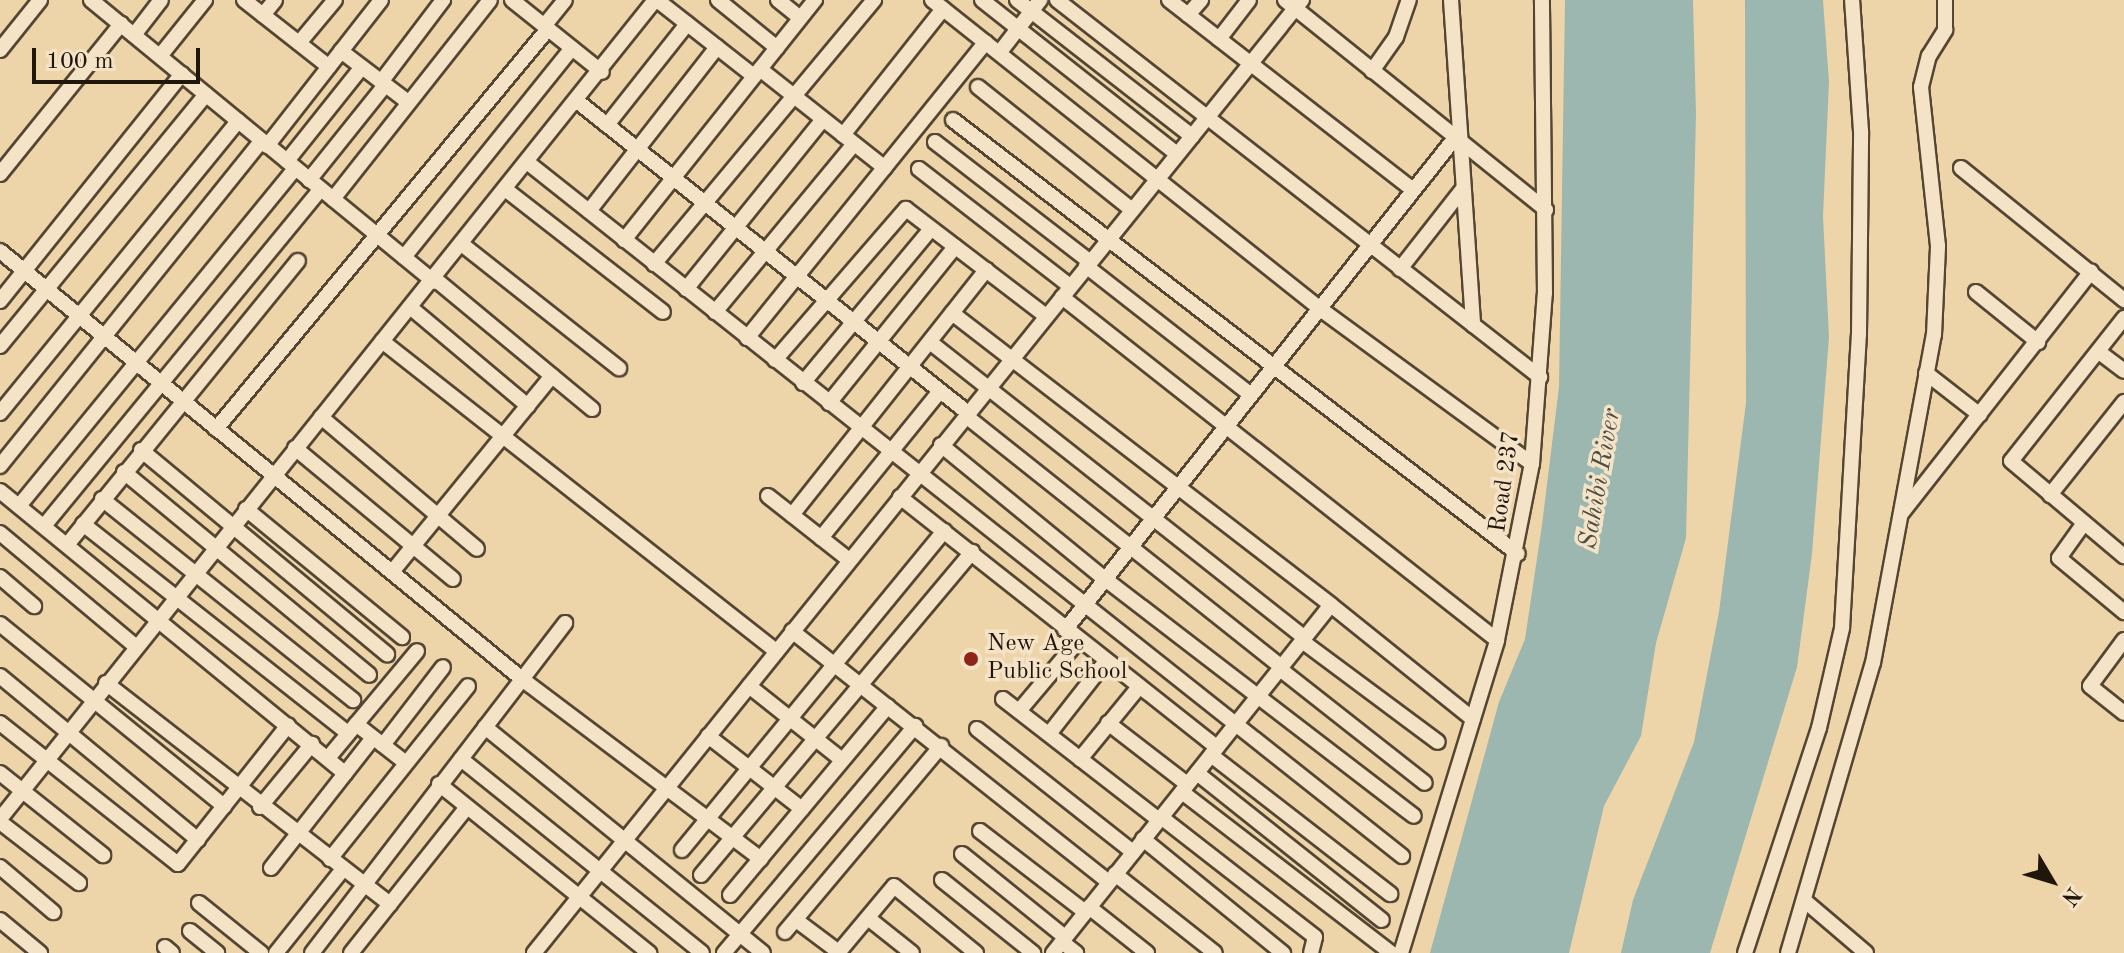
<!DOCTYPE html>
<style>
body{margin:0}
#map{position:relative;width:2124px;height:953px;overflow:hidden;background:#eed4a9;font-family:"Old Standard TT",serif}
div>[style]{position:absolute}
.water>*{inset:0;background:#9bb7b0}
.roads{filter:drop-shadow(2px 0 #544632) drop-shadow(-2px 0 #544632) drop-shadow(0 2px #544632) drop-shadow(0 -2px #544632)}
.minor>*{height:14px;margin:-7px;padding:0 7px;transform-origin:7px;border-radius:7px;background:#f4e3c7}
.dots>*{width:22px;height:22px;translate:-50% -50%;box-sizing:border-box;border:4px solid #f4e3c7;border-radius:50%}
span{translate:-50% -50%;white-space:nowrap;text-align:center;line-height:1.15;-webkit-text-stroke:7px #f4e3c7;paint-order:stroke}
.street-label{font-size:24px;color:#20160b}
.poi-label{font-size:24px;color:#20160b}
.left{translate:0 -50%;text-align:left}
.water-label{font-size:26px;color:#4b4e45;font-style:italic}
.north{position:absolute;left:2012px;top:841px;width:80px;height:80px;-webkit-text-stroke:6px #f4e3c7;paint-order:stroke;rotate:128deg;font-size:22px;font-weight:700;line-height:32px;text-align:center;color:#20160b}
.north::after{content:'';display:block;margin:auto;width:28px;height:36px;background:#20160b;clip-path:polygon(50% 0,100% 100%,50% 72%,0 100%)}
.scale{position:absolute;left:32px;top:48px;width:168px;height:36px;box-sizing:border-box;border:4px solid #20160b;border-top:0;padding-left:10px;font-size:24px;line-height:28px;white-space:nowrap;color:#20160b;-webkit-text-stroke:6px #f4e3c7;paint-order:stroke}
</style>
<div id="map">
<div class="water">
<i style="clip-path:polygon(1565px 0,1693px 0,1696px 114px,1686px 538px,1656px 643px,1641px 736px,1604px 806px,1569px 953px,1430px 953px,1499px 702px,1525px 639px,1542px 525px,1559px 387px)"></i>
<i style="clip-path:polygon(1745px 0,1823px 0,1829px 82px,1823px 216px,1829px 337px,1812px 554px,1797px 667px,1710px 953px,1621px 953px,1633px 900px,1694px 742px,1719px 612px,1746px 403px)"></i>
</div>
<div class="roads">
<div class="minor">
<i style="left:91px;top:0;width:444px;rotate:39.4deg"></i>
<i style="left:244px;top:0;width:108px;rotate:38.2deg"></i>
<i style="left:512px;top:0;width:115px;rotate:38.7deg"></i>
<i style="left:657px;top:0;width:123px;rotate:38.1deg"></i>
<i style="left:718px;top:0;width:76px;rotate:39.1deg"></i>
<i style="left:778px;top:0;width:28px;rotate:39deg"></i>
<i style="left:932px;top:0;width:495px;rotate:38.5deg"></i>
<i style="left:1319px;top:308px;width:264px;rotate:36.2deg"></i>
<i style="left:982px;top:0;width:248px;rotate:38.3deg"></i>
<i style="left:1017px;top:0;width:222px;rotate:37.9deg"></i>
<i style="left:1057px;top:0;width:613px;rotate:37.97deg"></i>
<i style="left:1169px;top:0;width:309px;rotate:37.9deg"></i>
<i style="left:1285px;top:0;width:335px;rotate:38.8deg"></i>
<i style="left:1451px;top:0;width:326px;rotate:86.1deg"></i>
<i style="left:263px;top:15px;width:19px;rotate:-51deg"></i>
<i style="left:1188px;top:15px;width:20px;rotate:-49deg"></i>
<i style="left:544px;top:26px;width:33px;rotate:-51deg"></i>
<i style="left:134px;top:35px;width:44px;rotate:-52.4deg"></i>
<i style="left:1219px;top:39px;width:49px;rotate:-52.4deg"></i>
<i style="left:299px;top:43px;width:56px;rotate:-50.1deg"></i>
<i style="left:0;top:50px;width:64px;rotate:-51.3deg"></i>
<i style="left:341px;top:51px;width:84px;rotate:37.3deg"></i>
<i style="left:1000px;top:52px;width:66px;rotate:-52.4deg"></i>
<i style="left:160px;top:56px;width:72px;rotate:-51.2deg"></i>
<i style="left:760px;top:69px;width:159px;rotate:38.4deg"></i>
<i style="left:1372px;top:71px;width:42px;rotate:-54.8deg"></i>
<i style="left:1396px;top:37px;width:39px;rotate:-71deg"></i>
<i style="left:381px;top:82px;width:103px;rotate:-52.9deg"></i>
<i style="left:978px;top:87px;width:197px;rotate:38.6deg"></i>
<i style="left:577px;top:101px;width:500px;rotate:38.59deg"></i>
<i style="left:953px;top:120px;width:712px;rotate:37.53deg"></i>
<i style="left:607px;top:125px;width:129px;rotate:-51.6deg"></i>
<i style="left:843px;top:135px;width:161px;rotate:-51.6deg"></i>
<i style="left:935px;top:142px;width:196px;rotate:37.7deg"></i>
<i style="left:267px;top:146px;width:185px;rotate:-52deg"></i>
<i style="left:287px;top:161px;width:120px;rotate:-51.4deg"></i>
<i style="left:527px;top:162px;width:1117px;rotate:38.42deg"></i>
<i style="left:1961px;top:168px;width:210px;rotate:39deg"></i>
<i style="left:919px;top:169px;width:191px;rotate:37.8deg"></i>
<i style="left:0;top:174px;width:193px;rotate:-51.1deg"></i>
<i style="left:309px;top:180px;width:122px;rotate:-51.3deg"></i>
<i style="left:505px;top:189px;width:200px;rotate:37.9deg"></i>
<i style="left:333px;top:199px;width:253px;rotate:-51.7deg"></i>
<i style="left:589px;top:211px;width:208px;rotate:-52deg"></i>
<i style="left:624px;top:240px;width:307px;rotate:-51.5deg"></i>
<i style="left:463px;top:245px;width:199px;rotate:38.3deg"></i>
<i style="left:0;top:251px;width:675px;rotate:39.35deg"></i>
<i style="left:522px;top:679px;width:299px;rotate:37deg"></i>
<i style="left:404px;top:257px;width:268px;rotate:-51.2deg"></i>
<i style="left:654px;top:264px;width:344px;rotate:-50.2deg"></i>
<i style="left:1086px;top:266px;width:209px;rotate:38deg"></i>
<i style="left:1400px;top:269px;width:100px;rotate:-51.9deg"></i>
<i style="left:435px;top:279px;width:204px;rotate:39.6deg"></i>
<i style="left:686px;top:289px;width:218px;rotate:-51.1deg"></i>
<i style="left:1976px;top:292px;width:80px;rotate:38.9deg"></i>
<i style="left:1062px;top:297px;width:554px;rotate:38.26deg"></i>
<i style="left:0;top:301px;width:291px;rotate:-51.3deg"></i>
<i style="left:410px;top:307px;width:154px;rotate:40deg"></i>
<i style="left:715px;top:312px;width:218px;rotate:-50.4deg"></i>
<i style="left:952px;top:313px;width:478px;rotate:37.6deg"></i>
<i style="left:2124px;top:318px;width:182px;rotate:128.3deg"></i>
<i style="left:2011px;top:461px;width:148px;rotate:40.1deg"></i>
<i style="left:747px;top:338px;width:380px;rotate:-51.1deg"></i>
<i style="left:382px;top:341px;width:501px;rotate:38.2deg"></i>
<i style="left:930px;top:342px;width:478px;rotate:38.3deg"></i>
<i style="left:0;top:346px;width:325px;rotate:-50.7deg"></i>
<i style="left:2099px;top:352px;width:31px;rotate:37deg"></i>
<i style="left:775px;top:360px;width:200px;rotate:-49.1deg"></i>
<i style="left:906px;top:209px;width:176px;rotate:37.4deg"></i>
<i style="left:1926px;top:373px;width:68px;rotate:37.9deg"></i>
<i style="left:803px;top:383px;width:200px;rotate:-50.3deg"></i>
<i style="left:829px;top:403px;width:201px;rotate:-51.1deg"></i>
<i style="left:0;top:413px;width:377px;rotate:-50.8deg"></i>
<i style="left:966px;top:416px;width:404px;rotate:38.5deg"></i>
<i style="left:321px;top:417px;width:204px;rotate:40.2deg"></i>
<i style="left:216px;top:429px;width:520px;rotate:-50.31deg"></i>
<i style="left:941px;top:445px;width:212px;rotate:39.3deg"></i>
<i style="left:1105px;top:579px;width:389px;rotate:37.5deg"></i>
<i style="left:295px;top:448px;width:205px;rotate:39.7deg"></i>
<i style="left:141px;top:450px;width:320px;rotate:39.7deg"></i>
<i style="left:0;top:466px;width:417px;rotate:-51.2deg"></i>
<i style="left:124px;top:472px;width:318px;rotate:39.6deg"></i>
<i style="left:0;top:491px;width:446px;rotate:39.3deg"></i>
<i style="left:2050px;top:495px;width:119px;rotate:-51.5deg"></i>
<i style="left:768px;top:496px;width:103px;rotate:38.3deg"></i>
<i style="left:900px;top:497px;width:404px;rotate:38.3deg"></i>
<i style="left:102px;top:499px;width:322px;rotate:38.7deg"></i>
<i style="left:19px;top:506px;width:436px;rotate:-50.7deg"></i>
<i style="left:246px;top:509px;width:202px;rotate:39.4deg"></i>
<i style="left:1901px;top:514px;width:308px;rotate:-51.9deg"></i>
<i style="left:792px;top:515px;width:313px;rotate:-51.6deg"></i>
<i style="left:2084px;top:523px;width:43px;rotate:125.5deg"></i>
<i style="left:2059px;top:558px;width:85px;rotate:39.7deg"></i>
<i style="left:83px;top:524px;width:337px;rotate:38.3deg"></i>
<i style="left:44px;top:526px;width:436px;rotate:-50.6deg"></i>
<i style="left:0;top:533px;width:176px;rotate:39.9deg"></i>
<i style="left:821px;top:538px;width:189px;rotate:-51deg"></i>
<i style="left:67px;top:545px;width:366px;rotate:-50.9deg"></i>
<i style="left:392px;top:572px;width:253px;rotate:-50.8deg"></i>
<i style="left:0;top:577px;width:45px;rotate:40.5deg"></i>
<i style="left:0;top:624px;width:289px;rotate:39.1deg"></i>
<i style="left:1065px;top:630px;width:628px;rotate:-51.6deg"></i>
<i style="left:792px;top:631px;width:404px;rotate:38.4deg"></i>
<i style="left:2124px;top:640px;width:57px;rotate:126.5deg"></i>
<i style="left:2090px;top:686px;width:43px;rotate:38.5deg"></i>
<i style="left:1302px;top:641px;width:169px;rotate:36.6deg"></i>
<i style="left:1280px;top:669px;width:184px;rotate:38.2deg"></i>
<i style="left:0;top:676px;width:257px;rotate:39.6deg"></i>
<i style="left:106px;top:683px;width:360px;rotate:37.9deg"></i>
<i style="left:749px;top:686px;width:119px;rotate:38.5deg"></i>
<i style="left:1003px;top:699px;width:197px;rotate:37.8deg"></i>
<i style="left:1019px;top:711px;width:92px;rotate:-49.9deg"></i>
<i style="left:0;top:723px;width:227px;rotate:38.4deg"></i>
<i style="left:178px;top:864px;width:177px;rotate:-51.6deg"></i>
<i style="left:1108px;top:723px;width:100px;rotate:37.7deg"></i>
<i style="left:356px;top:724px;width:63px;rotate:38deg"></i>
<i style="left:485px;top:727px;width:358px;rotate:39.1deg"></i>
<i style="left:977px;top:729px;width:199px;rotate:38.3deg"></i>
<i style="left:1049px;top:734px;width:93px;rotate:-52deg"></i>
<i style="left:708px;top:736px;width:119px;rotate:37.8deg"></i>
<i style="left:383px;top:745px;width:98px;rotate:-52.4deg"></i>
<i style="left:1211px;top:755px;width:227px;rotate:37.8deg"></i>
<i style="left:328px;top:758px;width:139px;rotate:-50.2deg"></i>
<i style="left:461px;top:759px;width:309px;rotate:38.8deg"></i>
<i style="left:1080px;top:759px;width:93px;rotate:-50.7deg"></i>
<i style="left:0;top:773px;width:132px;rotate:38.5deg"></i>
<i style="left:1197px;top:773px;width:236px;rotate:38.5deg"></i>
<i style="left:439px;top:784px;width:270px;rotate:38.8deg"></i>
<i style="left:1182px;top:792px;width:264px;rotate:37.6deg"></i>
<i style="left:260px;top:807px;width:82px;rotate:-50.5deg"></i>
<i style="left:1161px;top:817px;width:195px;rotate:37.9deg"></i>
<i style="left:1315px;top:937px;width:16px;rotate:104deg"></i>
<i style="left:0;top:819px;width:1049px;rotate:-51.35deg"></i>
<i style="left:0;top:822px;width:100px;rotate:37.7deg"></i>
<i style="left:980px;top:831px;width:133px;rotate:37.6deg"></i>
<i style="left:1143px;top:839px;width:181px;rotate:39.2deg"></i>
<i style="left:682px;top:850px;width:413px;rotate:-50.6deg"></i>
<i style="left:962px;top:854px;width:132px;rotate:38.9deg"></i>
<i style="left:330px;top:859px;width:221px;rotate:-51.4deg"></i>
<i style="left:0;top:867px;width:70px;rotate:40.3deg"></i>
<i style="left:271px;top:868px;width:165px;rotate:-51.9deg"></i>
<i style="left:1115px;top:874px;width:127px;rotate:38.3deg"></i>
<i style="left:701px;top:875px;width:422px;rotate:-50deg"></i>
<i style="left:942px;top:880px;width:117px;rotate:38.7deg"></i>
<i style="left:730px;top:895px;width:246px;rotate:-50.1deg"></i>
<i style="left:1805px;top:901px;width:80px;rotate:40.4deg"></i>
<i style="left:199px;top:903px;width:80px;rotate:38.9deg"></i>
<i style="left:1089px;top:907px;width:74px;rotate:38.4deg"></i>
<i style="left:868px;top:918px;width:56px;rotate:38.5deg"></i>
<i style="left:0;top:920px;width:52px;rotate:39.5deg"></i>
<i style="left:796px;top:920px;width:55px;rotate:36.9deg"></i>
<i style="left:190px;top:931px;width:35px;rotate:39deg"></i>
<i style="left:785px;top:932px;width:243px;rotate:-50deg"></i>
<i style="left:1062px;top:942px;width:18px;rotate:38deg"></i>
<i style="left:165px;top:947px;width:9px;rotate:41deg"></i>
<i style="left:276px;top:953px;width:107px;rotate:-51.4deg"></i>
<i style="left:312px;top:953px;width:416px;rotate:-52.5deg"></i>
<i style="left:351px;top:953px;width:186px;rotate:-51.5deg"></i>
<i style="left:534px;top:953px;width:1224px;rotate:-51.14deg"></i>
<i style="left:724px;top:953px;width:297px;rotate:-49.9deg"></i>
<i style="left:838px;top:953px;width:87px;rotate:-50.1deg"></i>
<i style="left:894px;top:886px;width:106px;rotate:39.3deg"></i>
<i style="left:1053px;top:953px;width:445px;rotate:-51.4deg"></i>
<i style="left:1331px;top:605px;width:182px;rotate:38.8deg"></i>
<i style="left:1401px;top:953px;width:327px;rotate:-72.9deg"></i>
<i style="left:1497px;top:640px;width:179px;rotate:-78.8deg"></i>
<i style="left:1532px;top:464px;width:171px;rotate:-85.7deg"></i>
<i style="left:1545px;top:293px;width:293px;rotate:-90.6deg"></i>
<i style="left:1745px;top:953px;width:237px;rotate:-71.8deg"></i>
<i style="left:1819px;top:728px;width:103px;rotate:-77deg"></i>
<i style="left:1842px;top:628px;width:294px;rotate:-86.7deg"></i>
<i style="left:1859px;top:334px;width:203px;rotate:-89.4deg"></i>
<i style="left:1861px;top:131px;width:131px;rotate:-93.9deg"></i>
<i style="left:1788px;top:953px;width:302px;rotate:-73.7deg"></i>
<i style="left:1873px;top:663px;width:334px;rotate:-79.5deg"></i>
<i style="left:1934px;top:335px;width:89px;rotate:-87.4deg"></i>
<i style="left:1938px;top:246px;width:160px;rotate:-96.1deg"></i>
<i style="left:1921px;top:87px;width:32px;rotate:-76deg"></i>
<i style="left:1929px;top:56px;width:31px;rotate:-58deg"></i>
<i style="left:1945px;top:30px;width:30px;rotate:-90deg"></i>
</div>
</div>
<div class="dots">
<i style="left:971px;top:659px;background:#8f2418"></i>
</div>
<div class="street-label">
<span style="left:1506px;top:482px;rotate:-82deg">Road 237</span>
</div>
<div class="poi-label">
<span class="left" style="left:987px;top:659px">New Age<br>Public School</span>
</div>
<div class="water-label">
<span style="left:1601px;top:479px;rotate:-80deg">Sahibi River</span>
</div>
<div class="north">N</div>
<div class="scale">100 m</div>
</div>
